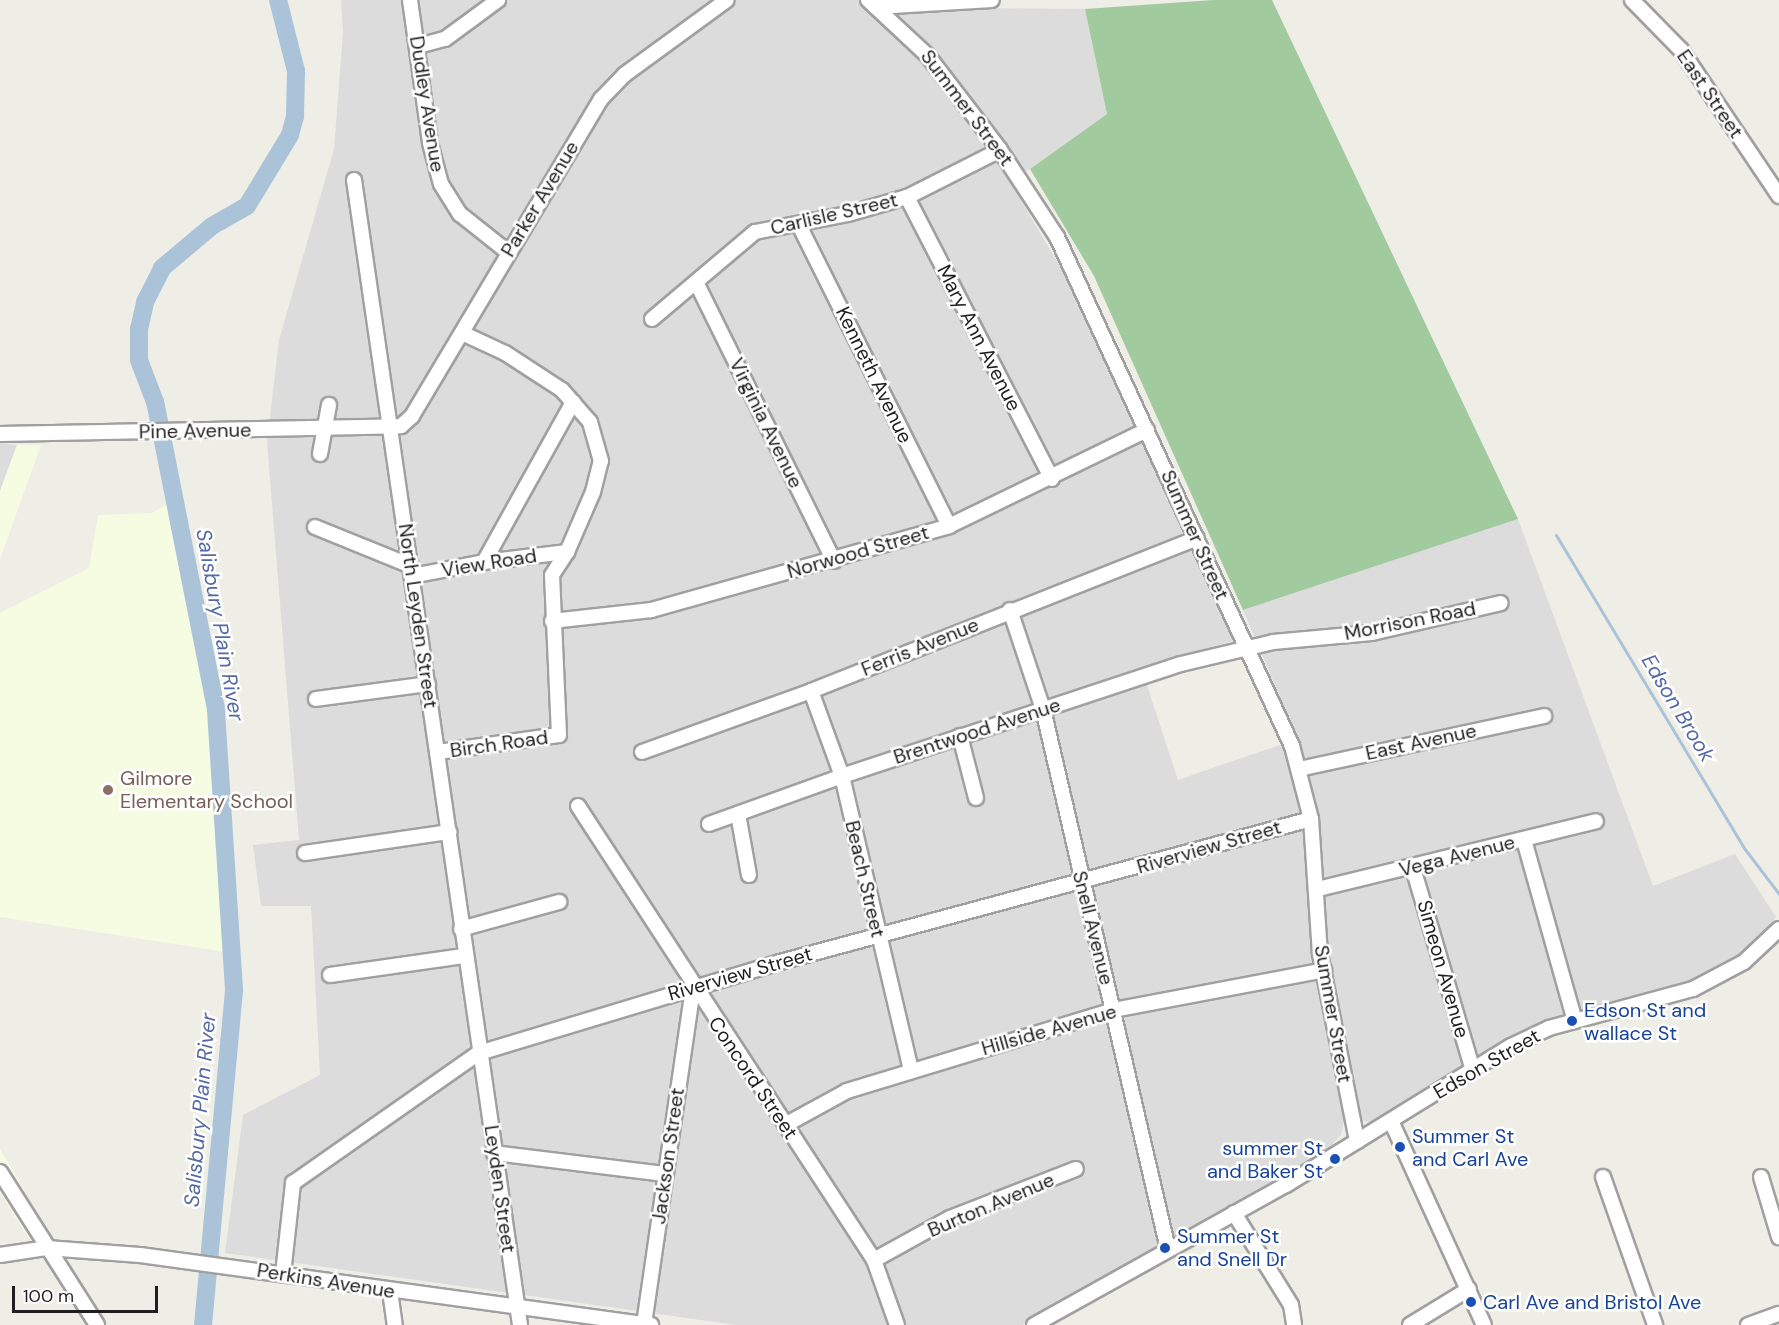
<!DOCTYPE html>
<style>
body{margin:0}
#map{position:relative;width:1779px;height:1325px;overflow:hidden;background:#efeee6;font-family:"DM Sans",sans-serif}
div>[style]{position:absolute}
.residential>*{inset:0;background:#dddcdc}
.education>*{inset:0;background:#f6fce2}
.forest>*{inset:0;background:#a2ca9f}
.stream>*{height:3px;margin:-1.5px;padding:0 1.5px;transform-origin:1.5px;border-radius:1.5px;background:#abc3d8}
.river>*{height:18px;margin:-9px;padding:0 9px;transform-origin:9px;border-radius:9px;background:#abc3d8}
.roads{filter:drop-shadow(2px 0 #a0a0a0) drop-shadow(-2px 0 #a0a0a0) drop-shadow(0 2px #a0a0a0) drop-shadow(0 -2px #a0a0a0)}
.minor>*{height:14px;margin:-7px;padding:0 7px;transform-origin:7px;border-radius:7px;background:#fff}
.dots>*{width:16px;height:16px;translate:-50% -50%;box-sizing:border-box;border:3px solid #fff;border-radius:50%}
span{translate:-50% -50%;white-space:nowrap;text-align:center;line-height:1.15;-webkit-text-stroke:5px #fff;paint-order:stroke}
.street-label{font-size:20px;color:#1f1f1f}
.education-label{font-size:20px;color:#785e54}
.left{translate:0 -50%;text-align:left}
.transit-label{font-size:20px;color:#164399}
.right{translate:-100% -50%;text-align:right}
.water-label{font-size:21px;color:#556aa5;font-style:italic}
.scale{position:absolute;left:12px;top:1286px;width:146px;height:27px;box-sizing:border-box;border:3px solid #1f1f1f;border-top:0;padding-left:8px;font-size:18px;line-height:21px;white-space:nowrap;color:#1f1f1f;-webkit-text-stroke:4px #fff;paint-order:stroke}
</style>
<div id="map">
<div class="residential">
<i style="clip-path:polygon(341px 0,858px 0,867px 7px,1085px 9px,1107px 114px,1030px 169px,1008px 179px,1082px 303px,1233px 641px,1141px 667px,1178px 780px,1285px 743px,1306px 845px,1316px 983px,1344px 1121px,1341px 1135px,1323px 1154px,1022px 1325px,736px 1325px,225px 1253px,243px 1115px,320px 1075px,311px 906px,261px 906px,253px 845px,299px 840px,267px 442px,279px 340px,334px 149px,343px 32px)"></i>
<i style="clip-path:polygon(0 443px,17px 445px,0 491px)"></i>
<i style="clip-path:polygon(1518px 519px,1653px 886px,1735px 854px,1776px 917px,1745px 954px,1680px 988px,1561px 1015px,1372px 1124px,1360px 1119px,1329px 954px,1319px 819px,1303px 751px,1243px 610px)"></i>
</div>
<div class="education">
<i style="clip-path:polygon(17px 445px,41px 445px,0 559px,0 491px)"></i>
<i style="clip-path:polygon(173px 501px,207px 674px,227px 952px,0 917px,0 613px,89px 568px,98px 515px,152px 513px)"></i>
<i style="clip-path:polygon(0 1149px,24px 1190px,21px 1193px,48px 1236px,29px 1239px,0 1193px)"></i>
</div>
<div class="forest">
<i style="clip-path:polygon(1213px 0,1272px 0,1518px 519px,1243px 610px,1094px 276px,1030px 169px,1107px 114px,1085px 9px)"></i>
</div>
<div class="stream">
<i style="left:1556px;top:535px;width:365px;rotate:59deg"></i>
<i style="left:1744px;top:848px;width:58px;rotate:52.7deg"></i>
</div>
<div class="river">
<i style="left:203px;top:1325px;width:337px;rotate:-84.7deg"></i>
<i style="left:234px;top:989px;width:281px;rotate:-93.7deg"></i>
<i style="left:216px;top:709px;width:313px;rotate:-101.2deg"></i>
<i style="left:155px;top:402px;width:45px;rotate:-110.9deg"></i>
<i style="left:139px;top:360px;width:31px;rotate:-90deg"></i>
<i style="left:139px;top:329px;width:28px;rotate:-77deg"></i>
<i style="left:145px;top:302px;width:38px;rotate:-63deg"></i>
<i style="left:162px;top:268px;width:65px;rotate:-40deg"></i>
<i style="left:212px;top:226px;width:40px;rotate:-29.7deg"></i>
<i style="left:247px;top:206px;width:83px;rotate:-58.8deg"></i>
<i style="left:290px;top:135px;width:20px;rotate:-75deg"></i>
<i style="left:295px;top:116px;width:45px;rotate:-88.7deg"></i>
<i style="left:296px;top:71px;width:73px;rotate:-104.2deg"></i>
</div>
<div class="roads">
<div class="minor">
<i style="left:410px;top:0;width:144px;rotate:82deg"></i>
<i style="left:430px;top:143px;width:42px;rotate:75deg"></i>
<i style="left:441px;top:184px;width:36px;rotate:58deg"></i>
<i style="left:460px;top:214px;width:61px;rotate:38.4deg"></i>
<i style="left:868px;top:0;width:82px;rotate:43deg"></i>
<i style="left:928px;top:56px;width:118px;rotate:52.5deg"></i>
<i style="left:1000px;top:150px;width:104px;rotate:56.8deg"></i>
<i style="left:1057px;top:237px;width:561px;rotate:65.22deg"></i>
<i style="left:1292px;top:746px;width:75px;rotate:75.4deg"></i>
<i style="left:1311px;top:819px;width:135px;rotate:86.2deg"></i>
<i style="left:1320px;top:954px;width:191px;rotate:78.8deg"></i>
<i style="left:1632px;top:0;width:70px;rotate:45.6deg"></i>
<i style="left:1681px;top:50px;width:176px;rotate:56.1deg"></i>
<i style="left:876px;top:7px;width:116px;rotate:-3.5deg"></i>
<i style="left:418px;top:46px;width:28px;rotate:-15deg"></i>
<i style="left:445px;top:39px;width:66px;rotate:-36.3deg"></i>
<i style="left:354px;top:180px;width:1157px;rotate:81.75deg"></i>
<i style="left:907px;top:197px;width:317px;rotate:62.8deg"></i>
<i style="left:799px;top:225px;width:336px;rotate:63.5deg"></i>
<i style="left:697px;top:284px;width:309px;rotate:63.7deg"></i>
<i style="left:652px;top:319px;width:135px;rotate:-40.2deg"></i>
<i style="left:755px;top:232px;width:95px;rotate:-11deg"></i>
<i style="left:848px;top:214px;width:61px;rotate:-16.1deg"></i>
<i style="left:907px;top:197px;width:104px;rotate:-26.8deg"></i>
<i style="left:0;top:434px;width:401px;rotate:-1.1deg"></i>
<i style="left:401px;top:426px;width:15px;rotate:-42deg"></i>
<i style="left:412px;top:416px;width:369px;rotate:-59.2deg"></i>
<i style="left:601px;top:99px;width:33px;rotate:-46deg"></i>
<i style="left:624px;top:75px;width:127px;rotate:-36.1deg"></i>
<i style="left:320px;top:454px;width:50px;rotate:-79.6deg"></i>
<i style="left:315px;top:527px;width:104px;rotate:22.1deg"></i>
<i style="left:484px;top:562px;width:183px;rotate:-60.9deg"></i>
<i style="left:412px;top:576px;width:73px;rotate:-11deg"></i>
<i style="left:484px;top:562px;width:84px;rotate:-6.9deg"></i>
<i style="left:1010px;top:610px;width:104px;rotate:71.6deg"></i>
<i style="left:1043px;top:709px;width:554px;rotate:76.97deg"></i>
<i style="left:552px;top:621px;width:100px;rotate:-6.3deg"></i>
<i style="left:651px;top:610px;width:310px;rotate:-15.7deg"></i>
<i style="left:949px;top:526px;width:220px;rotate:-25.9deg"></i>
<i style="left:811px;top:691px;width:90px;rotate:70deg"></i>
<i style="left:842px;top:776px;width:303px;rotate:76.8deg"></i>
<i style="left:316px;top:699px;width:113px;rotate:-7.6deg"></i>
<i style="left:960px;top:736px;width:64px;rotate:75.5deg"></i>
<i style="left:438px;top:752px;width:122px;rotate:-8deg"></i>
<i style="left:559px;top:735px;width:160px;rotate:-92.5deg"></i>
<i style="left:552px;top:575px;width:27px;rotate:-57deg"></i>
<i style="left:567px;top:552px;width:65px;rotate:-66.6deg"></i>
<i style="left:593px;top:492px;width:32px;rotate:-76deg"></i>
<i style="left:601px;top:461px;width:41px;rotate:-105.8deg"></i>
<i style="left:590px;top:422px;width:43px;rotate:-131.2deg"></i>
<i style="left:562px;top:390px;width:68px;rotate:-147deg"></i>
<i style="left:505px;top:353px;width:47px;rotate:-155.1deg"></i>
<i style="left:642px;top:752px;width:180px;rotate:-19.8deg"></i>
<i style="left:811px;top:691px;width:415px;rotate:-21.6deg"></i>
<i style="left:1299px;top:769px;width:251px;rotate:-12.2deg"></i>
<i style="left:578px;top:806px;width:542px;rotate:56.9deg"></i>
<i style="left:874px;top:1260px;width:69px;rotate:70.5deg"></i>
<i style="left:738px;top:814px;width:62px;rotate:79.8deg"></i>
<i style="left:709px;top:824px;width:141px;rotate:-19.8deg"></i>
<i style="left:842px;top:776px;width:357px;rotate:-18.3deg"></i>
<i style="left:1181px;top:664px;width:95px;rotate:-13.4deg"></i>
<i style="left:1273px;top:642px;width:99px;rotate:-5.2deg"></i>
<i style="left:1372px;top:633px;width:132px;rotate:-13.1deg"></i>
<i style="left:1524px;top:840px;width:188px;rotate:74.3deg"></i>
<i style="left:305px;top:853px;width:146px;rotate:-8.3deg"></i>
<i style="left:1413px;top:868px;width:211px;rotate:73.5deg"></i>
<i style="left:1318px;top:889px;width:286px;rotate:-13.7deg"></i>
<i style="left:461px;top:929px;width:102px;rotate:-15.4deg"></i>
<i style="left:330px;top:975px;width:135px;rotate:-8.1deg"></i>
<i style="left:1391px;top:1121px;width:224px;rotate:65.5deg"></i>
<i style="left:785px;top:1125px;width:71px;rotate:-28.7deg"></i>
<i style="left:847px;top:1091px;width:278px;rotate:-16.9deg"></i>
<i style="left:1113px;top:1010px;width:215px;rotate:-10.7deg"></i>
<i style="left:494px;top:1153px;width:173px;rotate:7deg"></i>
<i style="left:0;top:1172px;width:181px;rotate:57.6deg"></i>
<i style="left:1603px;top:1177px;width:157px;rotate:70.6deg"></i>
<i style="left:1761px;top:1177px;width:63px;rotate:73.3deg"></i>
<i style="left:1234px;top:1213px;width:108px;rotate:58.2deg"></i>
<i style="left:1291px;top:1305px;width:20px;rotate:81deg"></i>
<i style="left:0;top:1255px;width:48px;rotate:-8.5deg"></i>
<i style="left:47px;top:1248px;width:93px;rotate:4.3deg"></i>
<i style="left:140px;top:1255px;width:516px;rotate:7.8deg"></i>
<i style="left:874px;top:1260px;width:87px;rotate:-28.9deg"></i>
<i style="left:950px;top:1218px;width:135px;rotate:-21.3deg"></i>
<i style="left:283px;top:1274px;width:92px;rotate:-83.7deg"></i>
<i style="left:293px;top:1183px;width:227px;rotate:-35deg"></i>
<i style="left:479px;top:1053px;width:314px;rotate:-16.8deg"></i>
<i style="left:780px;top:962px;width:550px;rotate:-15.07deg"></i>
<i style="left:390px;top:1291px;width:34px;rotate:82deg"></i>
<i style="left:644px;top:1324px;width:341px;rotate:-81.7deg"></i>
<i style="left:1034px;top:1325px;width:288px;rotate:-29.1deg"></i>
<i style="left:1286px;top:1185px;width:264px;rotate:-31.7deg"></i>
<i style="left:1511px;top:1046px;width:42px;rotate:-25.3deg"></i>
<i style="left:1549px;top:1028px;width:149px;rotate:-15.2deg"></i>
<i style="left:1693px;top:989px;width:58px;rotate:-27.9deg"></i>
<i style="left:1744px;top:962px;width:48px;rotate:-43.3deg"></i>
<i style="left:1410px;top:1325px;width:69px;rotate:-31.4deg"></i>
<i style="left:1748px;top:1325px;width:33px;rotate:-20deg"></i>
</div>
</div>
<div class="dots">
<i style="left:108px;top:790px;background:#8d6e63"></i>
<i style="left:1572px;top:1021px;background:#1a4fb4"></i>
<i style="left:1400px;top:1147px;background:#1a4fb4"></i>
<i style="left:1335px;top:1159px;background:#1a4fb4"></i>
<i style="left:1165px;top:1248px;background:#1a4fb4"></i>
<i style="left:1471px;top:1302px;background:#1a4fb4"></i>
</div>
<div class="street-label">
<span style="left:1710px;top:94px;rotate:56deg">East Street</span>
<span style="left:427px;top:104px;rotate:81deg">Dudley Avenue</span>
<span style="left:967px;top:108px;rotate:53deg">Summer Street</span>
<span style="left:540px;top:199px;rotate:-59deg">Parker Avenue</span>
<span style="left:834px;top:214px;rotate:-13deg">Carlisle Street</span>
<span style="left:979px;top:338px;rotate:63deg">Mary Ann Avenue</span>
<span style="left:874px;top:375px;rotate:64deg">Kenneth Avenue</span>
<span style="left:766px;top:423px;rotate:64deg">Virginia Avenue</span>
<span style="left:195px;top:431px;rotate:-1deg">Pine Avenue</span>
<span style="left:1195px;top:535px;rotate:66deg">Summer Street</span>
<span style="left:858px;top:552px;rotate:-16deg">Norwood Street</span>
<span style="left:489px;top:563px;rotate:-9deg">View Road</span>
<span style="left:418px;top:616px;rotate:82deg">North Leyden Street</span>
<span style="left:1410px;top:621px;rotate:-11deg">Morrison Road</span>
<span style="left:920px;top:647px;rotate:-22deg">Ferris Avenue</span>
<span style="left:977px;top:731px;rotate:-18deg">Brentwood Avenue</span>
<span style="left:1421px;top:742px;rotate:-12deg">East Avenue</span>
<span style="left:499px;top:744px;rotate:-8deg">Birch Road</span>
<span style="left:1209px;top:847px;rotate:-16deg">Riverview Street</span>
<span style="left:1457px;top:856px;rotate:-14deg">Vega Avenue</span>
<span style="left:865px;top:879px;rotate:77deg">Beach Street</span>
<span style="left:1093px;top:928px;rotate:76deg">Snell Avenue</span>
<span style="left:1443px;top:969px;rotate:74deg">Simeon Avenue</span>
<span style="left:740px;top:974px;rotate:-16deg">Riverview Street</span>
<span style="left:1333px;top:1014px;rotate:80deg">Summer Street</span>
<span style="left:1049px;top:1030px;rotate:-16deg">Hillside Avenue</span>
<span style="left:1487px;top:1064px;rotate:-30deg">Edson Street</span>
<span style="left:753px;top:1078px;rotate:56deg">Concord Street</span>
<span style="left:668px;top:1156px;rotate:-82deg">Jackson Street</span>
<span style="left:500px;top:1189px;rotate:82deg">Leyden Street</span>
<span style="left:991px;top:1205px;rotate:-23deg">Burton Avenue</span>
<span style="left:326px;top:1281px;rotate:9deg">Perkins Avenue</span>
</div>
<div class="education-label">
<span class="left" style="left:120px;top:790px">Gilmore<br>Elementary School</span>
</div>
<div class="transit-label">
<span class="left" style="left:1584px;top:1022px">Edson St and<br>wallace St</span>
<span class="left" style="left:1412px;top:1148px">Summer St<br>and Carl Ave</span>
<span class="right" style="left:1323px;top:1160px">summer St<br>and Baker St</span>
<span class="left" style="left:1177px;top:1248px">Summer St<br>and Snell Dr</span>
<span class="left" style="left:1483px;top:1302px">Carl Ave and Bristol Ave</span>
</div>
<div class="water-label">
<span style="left:220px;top:625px;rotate:80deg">Salisbury Plain River</span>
<span style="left:1678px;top:708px;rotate:59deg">Edson Brook</span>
<span style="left:200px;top:1110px;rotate:-85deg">Salisbury Plain River</span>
</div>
<div class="scale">100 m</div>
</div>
